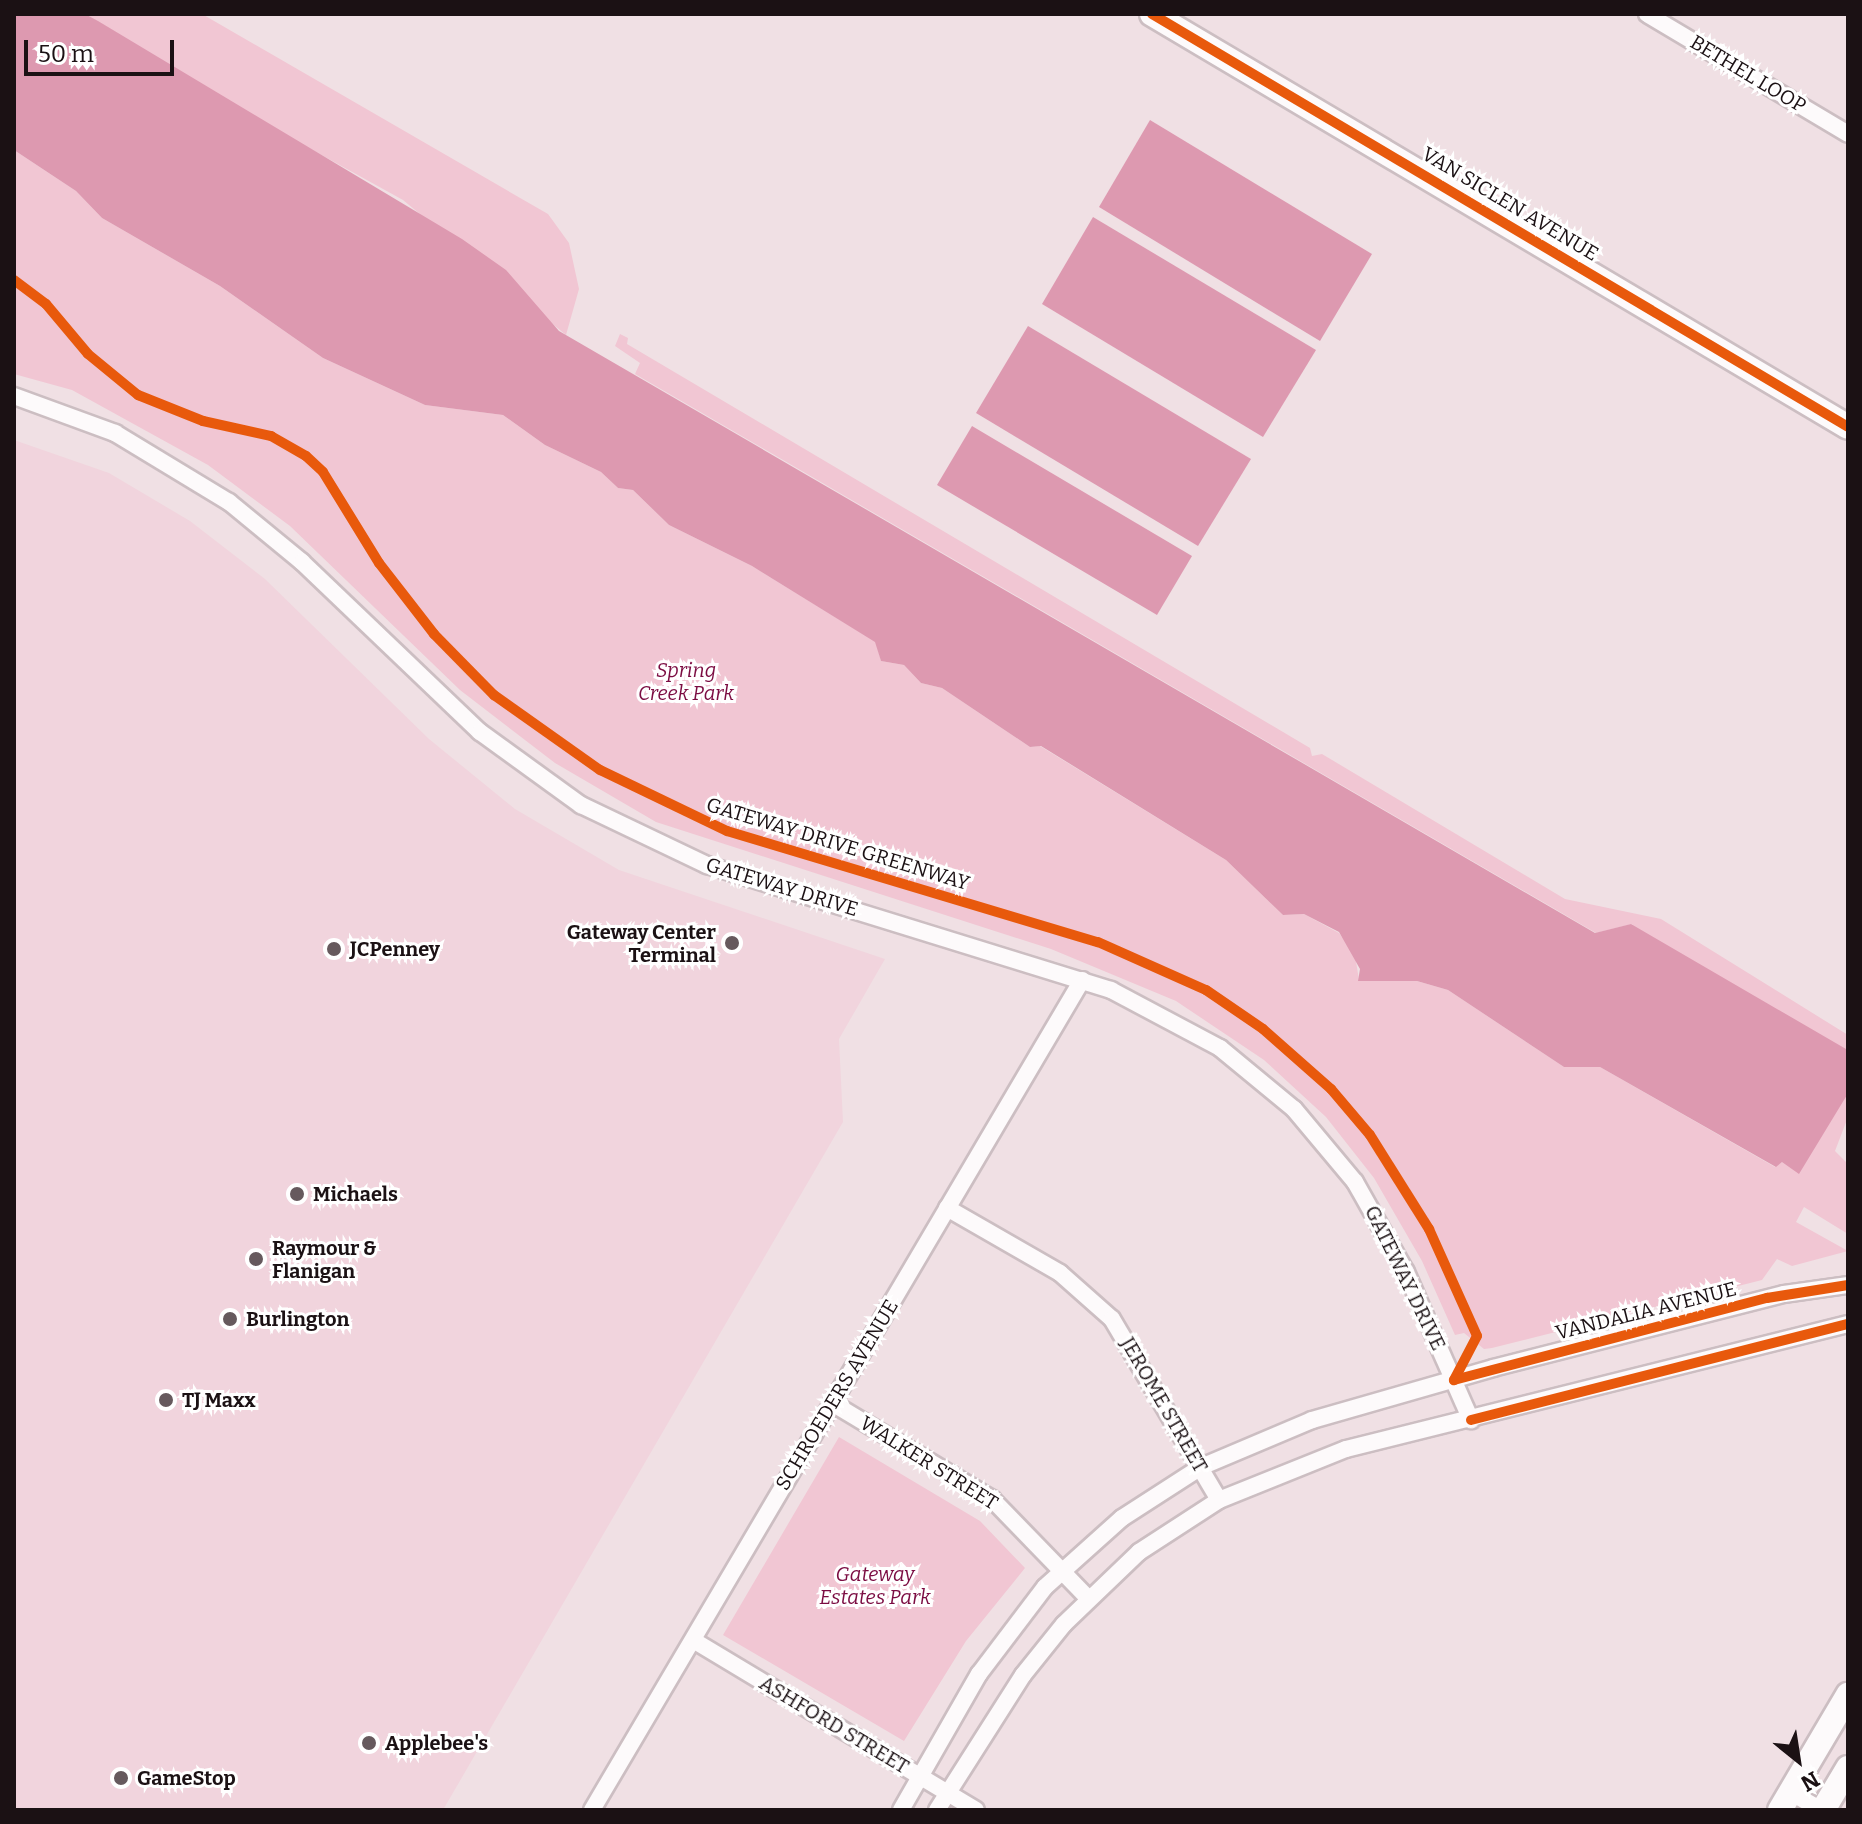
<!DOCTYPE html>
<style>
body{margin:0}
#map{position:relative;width:1862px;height:1824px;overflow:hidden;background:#f0e0e4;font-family:Bitter,serif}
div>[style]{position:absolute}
.built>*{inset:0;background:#f1d4dd}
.green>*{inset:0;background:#f1c6d3}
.water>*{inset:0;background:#dd99b0}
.roads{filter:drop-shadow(2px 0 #ccbec2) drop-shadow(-2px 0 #ccbec2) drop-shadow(0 2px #ccbec2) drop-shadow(0 -2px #ccbec2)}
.street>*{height:16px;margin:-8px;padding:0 8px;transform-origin:8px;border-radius:8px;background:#fdfafb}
.secondary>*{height:24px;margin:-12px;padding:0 12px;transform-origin:12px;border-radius:12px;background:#fdfafb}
.cycleway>*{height:10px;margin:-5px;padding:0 5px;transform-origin:5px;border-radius:5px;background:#e8590c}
.dots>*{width:22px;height:22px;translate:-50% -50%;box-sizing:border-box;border:4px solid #fff;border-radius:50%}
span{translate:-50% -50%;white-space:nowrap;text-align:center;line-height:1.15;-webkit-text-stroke:6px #fff;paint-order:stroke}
.street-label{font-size:20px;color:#1b1114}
.park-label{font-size:20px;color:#7b0c42;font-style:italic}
.poi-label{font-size:20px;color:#1b1114;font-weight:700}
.right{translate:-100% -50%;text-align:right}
.left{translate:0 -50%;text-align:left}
.frame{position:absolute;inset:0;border:16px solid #1b1114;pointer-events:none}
.north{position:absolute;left:1758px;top:1720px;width:80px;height:80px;-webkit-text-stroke:6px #fff;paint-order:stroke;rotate:150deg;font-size:22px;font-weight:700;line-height:32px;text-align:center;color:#1b1114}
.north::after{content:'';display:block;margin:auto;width:28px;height:36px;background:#1b1114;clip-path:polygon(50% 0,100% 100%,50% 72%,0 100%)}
.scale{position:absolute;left:24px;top:40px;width:150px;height:36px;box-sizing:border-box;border:4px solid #1b1114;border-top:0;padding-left:10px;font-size:24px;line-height:28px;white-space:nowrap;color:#1b1114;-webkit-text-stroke:6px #fff;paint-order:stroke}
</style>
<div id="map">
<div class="built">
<i style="clip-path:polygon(14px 440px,109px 473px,190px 521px,265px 579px,429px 739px,515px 809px,619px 870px,885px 959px,839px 1039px,843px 1122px,443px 1810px,14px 1810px)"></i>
</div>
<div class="green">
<i style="clip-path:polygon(85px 14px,202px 14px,548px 214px,569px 243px,579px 289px,566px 335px,403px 200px,269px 126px)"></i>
<i style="clip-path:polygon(14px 150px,76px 191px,102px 218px,220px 286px,323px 358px,425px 405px,503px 415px,545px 445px,601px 472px,618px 488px,633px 490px,669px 525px,752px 566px,876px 642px,881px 661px,904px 665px,921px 683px,942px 688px,1030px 747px,1040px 746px,1226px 860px,1283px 915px,1304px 914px,1339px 933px,1355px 955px,1359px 980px,1417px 981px,1448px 990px,1564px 1067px,1600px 1067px,1775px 1167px,1782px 1162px,1632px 924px,1596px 933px,635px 374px,640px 363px,615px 346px,620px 334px,628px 338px,627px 344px,1310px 748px,1312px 756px,1322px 754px,1565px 899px,1661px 919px,1848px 1035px,1848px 1117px,1835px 1151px,1848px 1164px,1848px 1234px,1804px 1207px,1796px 1222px,1848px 1251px,1792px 1266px,1777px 1259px,1762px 1280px,1492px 1348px,1484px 1349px,1464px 1333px,1455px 1335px,1422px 1261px,1374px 1178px,1326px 1117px,1264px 1060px,1176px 1001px,1051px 949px,656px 822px,555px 763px,460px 690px,290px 526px,208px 465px,72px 390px,14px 374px)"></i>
<i style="clip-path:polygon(839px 1437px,980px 1521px,1025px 1568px,966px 1641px,904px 1741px,723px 1635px)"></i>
</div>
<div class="water">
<i style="clip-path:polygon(14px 14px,85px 14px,98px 21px,462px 239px,506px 270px,559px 331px,1595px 933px,1631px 924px,1846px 1049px,1847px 1095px,1799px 1174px,1782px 1162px,1776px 1167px,1600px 1067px,1564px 1067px,1448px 990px,1417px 981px,1358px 981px,1360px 969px,1339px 932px,1304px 914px,1283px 915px,1226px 860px,1041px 746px,1030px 747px,942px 688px,921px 683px,904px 665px,881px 661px,875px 642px,752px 566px,669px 525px,633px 490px,618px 488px,601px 472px,545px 445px,503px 415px,425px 405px,323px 358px,220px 286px,102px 218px,76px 191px,14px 150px)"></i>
<i style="clip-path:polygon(1150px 120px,1372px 254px,1320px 341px,1099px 207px)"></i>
<i style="clip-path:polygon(1093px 217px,1316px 350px,1263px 437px,1042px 304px)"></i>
<i style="clip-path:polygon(1028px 326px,1251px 459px,1198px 546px,976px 413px)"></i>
<i style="clip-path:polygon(972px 426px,1192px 556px,1157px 615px,937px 485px)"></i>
</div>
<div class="roads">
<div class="street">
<i style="left:1647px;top:14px;width:234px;rotate:30.8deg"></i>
<i style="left:14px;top:396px;width:108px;rotate:20.1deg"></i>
<i style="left:115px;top:433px;width:133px;rotate:31.2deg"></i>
<i style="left:229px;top:502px;width:94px;rotate:39.4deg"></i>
<i style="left:302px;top:562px;width:246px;rotate:43.7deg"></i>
<i style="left:480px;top:732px;width:125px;rotate:35.9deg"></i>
<i style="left:581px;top:805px;width:140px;rotate:25.5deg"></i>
<i style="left:707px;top:865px;width:423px;rotate:17.2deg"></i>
<i style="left:1111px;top:990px;width:123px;rotate:28deg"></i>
<i style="left:1220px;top:1048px;width:96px;rotate:39.5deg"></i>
<i style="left:1294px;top:1109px;width:95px;rotate:50.1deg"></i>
<i style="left:1355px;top:1182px;width:103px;rotate:60.5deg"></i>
<i style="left:1406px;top:1272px;width:162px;rotate:66.3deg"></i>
<i style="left:947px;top:1208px;width:130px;rotate:29.9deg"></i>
<i style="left:1060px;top:1273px;width:69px;rotate:41.5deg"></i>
<i style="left:1112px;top:1319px;width:210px;rotate:59.4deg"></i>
<i style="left:832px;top:1403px;width:187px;rotate:31deg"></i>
<i style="left:992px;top:1499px;width:138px;rotate:45.9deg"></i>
<i style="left:693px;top:1640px;width:330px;rotate:31deg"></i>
<i style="left:1790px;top:1792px;width:36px;rotate:30deg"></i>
<i style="left:592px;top:1810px;width:964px;rotate:-59.44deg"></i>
<i style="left:901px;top:1810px;width:157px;rotate:-60.2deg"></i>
<i style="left:979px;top:1674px;width:109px;rotate:-52.8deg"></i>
<i style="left:1045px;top:1587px;width:103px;rotate:-41.9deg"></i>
<i style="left:1122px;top:1518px;width:94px;rotate:-32.8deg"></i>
<i style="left:1201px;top:1467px;width:121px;rotate:-22.9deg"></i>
<i style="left:1312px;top:1420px;width:188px;rotate:-16deg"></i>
<i style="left:1493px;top:1368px;width:300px;rotate:-14.3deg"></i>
<i style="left:1784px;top:1294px;width:65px;rotate:-8deg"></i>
<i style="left:937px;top:1810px;width:160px;rotate:-57.5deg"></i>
<i style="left:1023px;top:1675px;width:65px;rotate:-51.2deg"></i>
<i style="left:1064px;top:1624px;width:104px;rotate:-43.8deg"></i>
<i style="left:1139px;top:1552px;width:95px;rotate:-33deg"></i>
<i style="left:1219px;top:1500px;width:137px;rotate:-21.9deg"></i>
<i style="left:1346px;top:1449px;width:517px;rotate:-13.98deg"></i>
</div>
<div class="secondary">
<i style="left:1152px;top:14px;width:809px;rotate:30.68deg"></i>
<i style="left:1780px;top:1810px;width:134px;rotate:-59.4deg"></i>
<i style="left:1823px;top:1810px;width:49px;rotate:-59.2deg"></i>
</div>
</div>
<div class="cycleway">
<i style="left:1152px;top:14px;width:809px;rotate:30.68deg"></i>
<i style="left:14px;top:280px;width:40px;rotate:37deg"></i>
<i style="left:46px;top:304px;width:65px;rotate:50deg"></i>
<i style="left:88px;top:354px;width:65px;rotate:39.4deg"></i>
<i style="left:138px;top:395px;width:70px;rotate:21.8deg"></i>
<i style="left:203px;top:421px;width:70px;rotate:12.4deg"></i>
<i style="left:271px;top:436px;width:40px;rotate:29.7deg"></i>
<i style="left:306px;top:456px;width:23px;rotate:43deg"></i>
<i style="left:323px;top:472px;width:107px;rotate:58.4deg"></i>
<i style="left:379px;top:563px;width:90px;rotate:52.2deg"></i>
<i style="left:434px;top:634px;width:86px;rotate:45.5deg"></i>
<i style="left:494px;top:695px;width:130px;rotate:35.3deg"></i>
<i style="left:600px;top:770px;width:141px;rotate:25.7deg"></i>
<i style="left:727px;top:831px;width:387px;rotate:16.7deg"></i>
<i style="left:1098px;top:942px;width:118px;rotate:24deg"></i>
<i style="left:1206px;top:990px;width:69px;rotate:34.4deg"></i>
<i style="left:1263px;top:1029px;width:91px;rotate:41.4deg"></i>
<i style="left:1331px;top:1089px;width:60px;rotate:49.7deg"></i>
<i style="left:1370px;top:1135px;width:111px;rotate:57.9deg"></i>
<i style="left:1429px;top:1229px;width:117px;rotate:65.8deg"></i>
<i style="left:1477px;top:1336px;width:50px;rotate:117.6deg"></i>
<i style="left:1454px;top:1380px;width:324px;rotate:-14.7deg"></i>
<i style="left:1767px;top:1298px;width:82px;rotate:-9.1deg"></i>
<i style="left:1471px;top:1420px;width:389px;rotate:-14.3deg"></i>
</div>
<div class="dots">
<i style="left:732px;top:943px;background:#66595d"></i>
<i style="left:334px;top:949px;background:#66595d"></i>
<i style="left:297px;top:1194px;background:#66595d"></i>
<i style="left:256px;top:1259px;background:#66595d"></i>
<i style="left:230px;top:1319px;background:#66595d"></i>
<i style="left:166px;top:1400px;background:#66595d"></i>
<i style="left:369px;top:1743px;background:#66595d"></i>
<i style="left:121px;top:1778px;background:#66595d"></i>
</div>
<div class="street-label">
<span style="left:1748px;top:74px;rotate:31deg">BETHEL LOOP</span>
<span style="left:1510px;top:204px;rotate:31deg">VAN SICLEN AVENUE</span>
<span style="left:838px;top:844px;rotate:17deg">GATEWAY DRIVE GREENWAY</span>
<span style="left:782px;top:887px;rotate:17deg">GATEWAY DRIVE</span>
<span style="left:1405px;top:1278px;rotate:64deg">GATEWAY DRIVE</span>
<span style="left:1646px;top:1311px;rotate:-14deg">VANDALIA AVENUE</span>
<span style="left:837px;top:1395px;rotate:-59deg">SCHROEDERS AVENUE</span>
<span style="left:1164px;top:1405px;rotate:60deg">JEROME STREET</span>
<span style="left:929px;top:1463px;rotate:32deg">WALKER STREET</span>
<span style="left:834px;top:1725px;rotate:31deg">ASHFORD STREET</span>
</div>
<div class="park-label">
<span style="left:686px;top:682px">Spring<br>Creek Park</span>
<span style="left:875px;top:1586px">Gateway<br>Estates Park</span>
</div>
<div class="poi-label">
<span class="right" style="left:716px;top:944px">Gateway Center<br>Terminal</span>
<span class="left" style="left:350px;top:949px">JCPenney</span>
<span class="left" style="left:313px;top:1194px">Michaels</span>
<span class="left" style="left:272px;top:1260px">Raymour &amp;<br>Flanigan</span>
<span class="left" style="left:246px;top:1319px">Burlington</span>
<span class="left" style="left:182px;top:1400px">TJ Maxx</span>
<span class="left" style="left:385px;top:1743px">Applebee's</span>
<span class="left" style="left:137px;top:1778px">GameStop</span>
</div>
<div class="frame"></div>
<div class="north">N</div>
<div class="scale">50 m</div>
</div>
